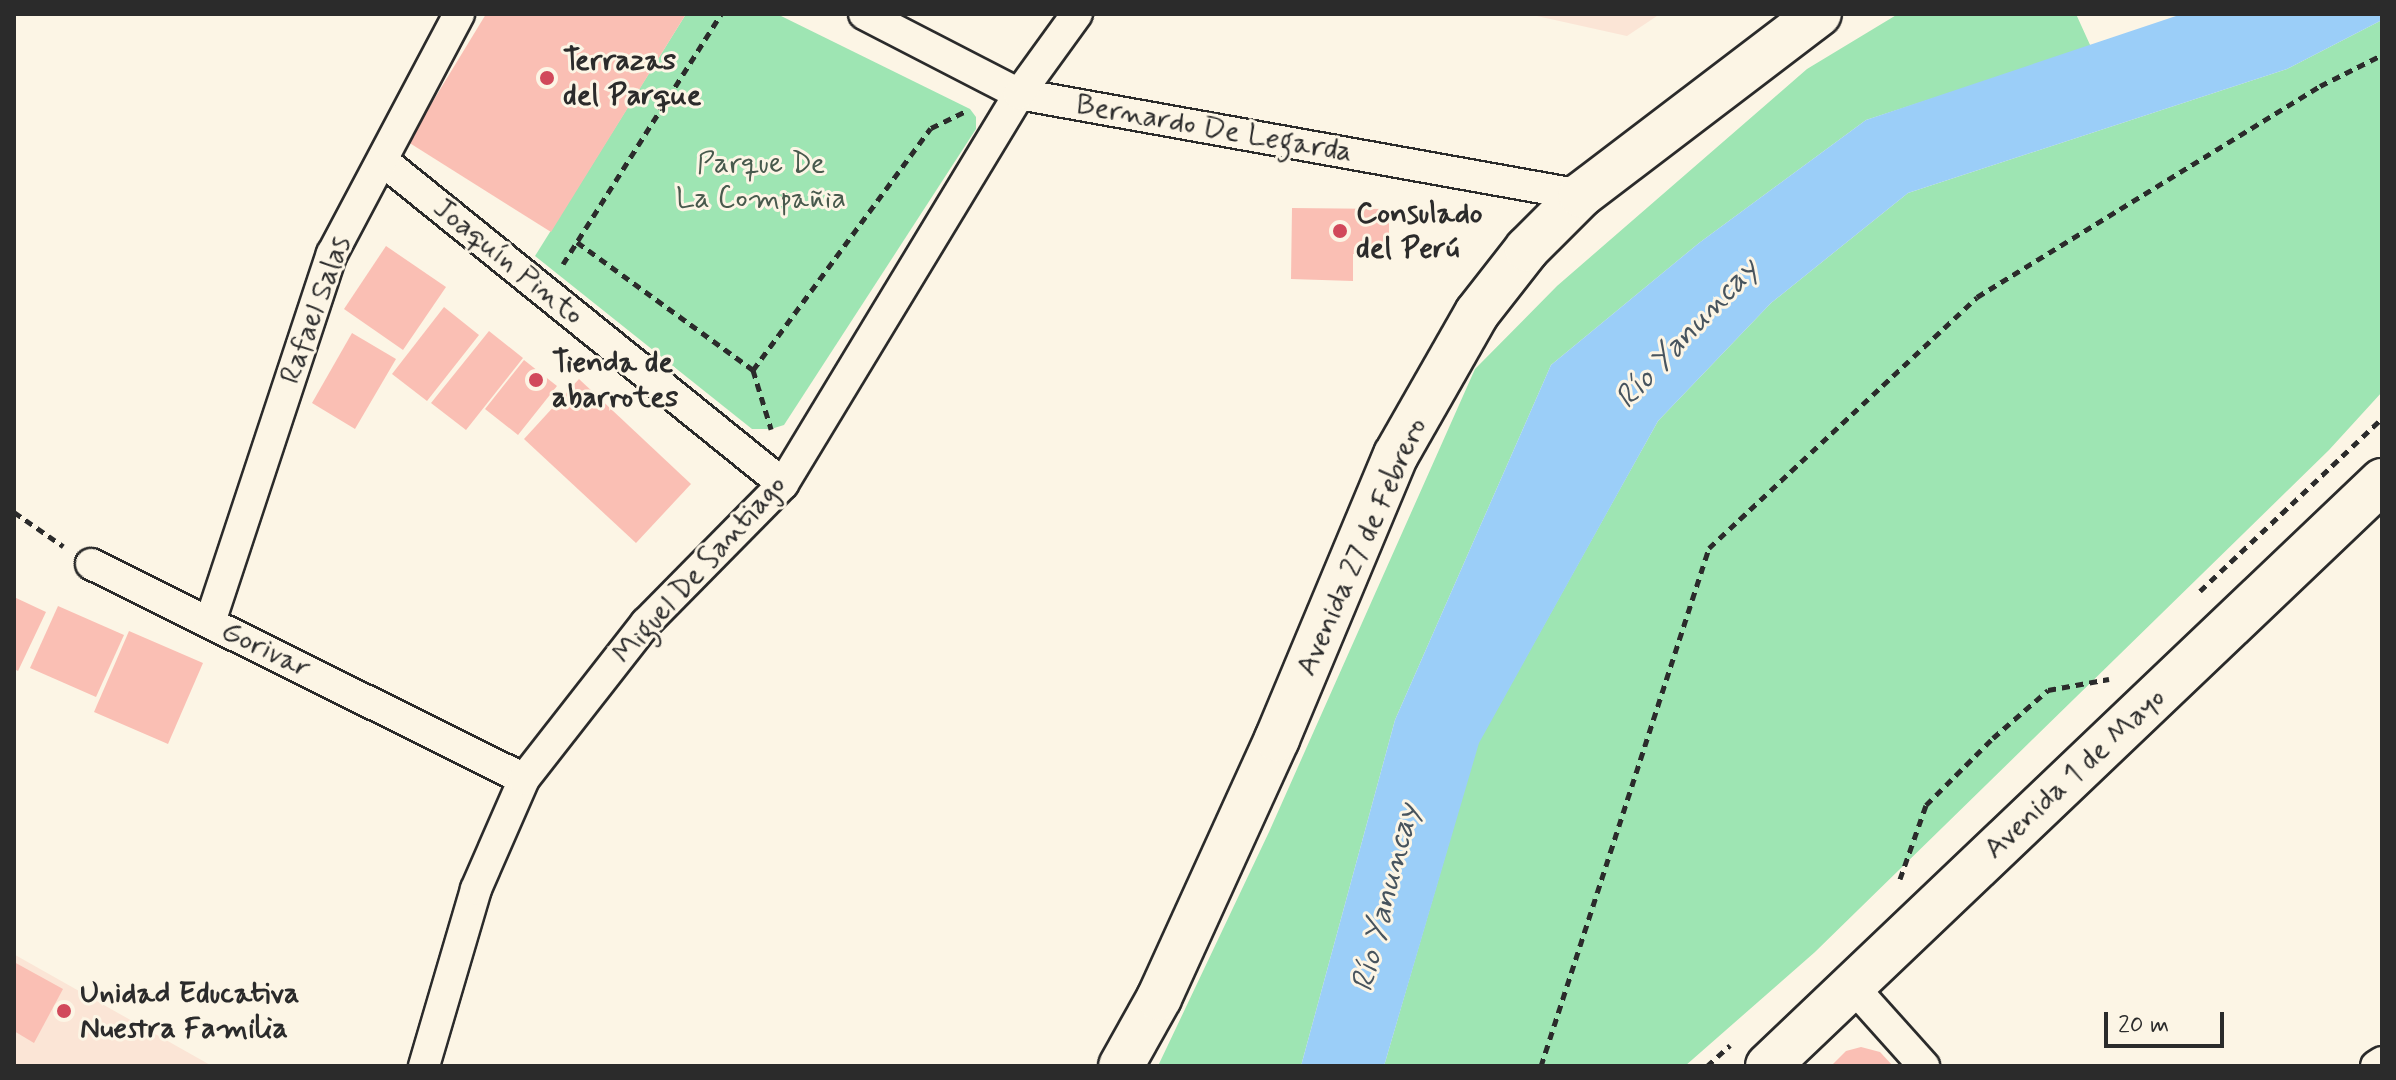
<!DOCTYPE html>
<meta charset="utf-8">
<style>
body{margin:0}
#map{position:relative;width:2396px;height:1080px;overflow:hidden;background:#fcf5e5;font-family:Mynerve,sans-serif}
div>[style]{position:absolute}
.built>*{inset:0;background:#fbe5d6}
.green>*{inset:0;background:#9ee5b3}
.water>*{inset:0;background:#9bcef8}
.building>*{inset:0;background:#fabfb4}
.path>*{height:5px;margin-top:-2.5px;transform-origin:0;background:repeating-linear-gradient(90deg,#2b2b2b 0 8px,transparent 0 14px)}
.roads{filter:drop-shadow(2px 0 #2b2b2b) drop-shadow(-2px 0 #2b2b2b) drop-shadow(0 2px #2b2b2b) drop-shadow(0 -2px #2b2b2b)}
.street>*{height:30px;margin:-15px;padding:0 15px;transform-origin:15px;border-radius:15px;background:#fcf5e5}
.secondary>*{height:44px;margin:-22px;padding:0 22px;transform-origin:22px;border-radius:22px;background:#fcf5e5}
.dots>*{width:22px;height:22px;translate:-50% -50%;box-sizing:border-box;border:4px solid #fcf5e5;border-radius:50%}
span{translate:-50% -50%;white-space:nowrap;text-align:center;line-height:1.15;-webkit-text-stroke:6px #fcf5e5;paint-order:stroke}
.poi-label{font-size:30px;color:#2b2b2b;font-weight:700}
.left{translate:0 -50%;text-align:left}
.street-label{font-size:30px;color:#2b2b2b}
.park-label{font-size:30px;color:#485a4d}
.water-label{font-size:32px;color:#47545e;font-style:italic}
.frame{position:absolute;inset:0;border:16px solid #2b2b2b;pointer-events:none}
.scale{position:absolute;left:2104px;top:1012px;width:120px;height:36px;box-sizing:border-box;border:4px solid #2b2b2b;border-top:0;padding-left:10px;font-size:24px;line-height:28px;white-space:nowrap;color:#2b2b2b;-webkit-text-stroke:6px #fcf5e5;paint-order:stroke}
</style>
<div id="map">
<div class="built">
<i style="clip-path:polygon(1528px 14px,1660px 14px,1627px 36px)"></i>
<i style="clip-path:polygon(14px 954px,17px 956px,212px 1066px,14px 1066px)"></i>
</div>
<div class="green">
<i style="clip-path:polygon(686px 14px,777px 14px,970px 109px,976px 117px,976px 129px,784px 425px,771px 429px,752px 429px,535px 256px)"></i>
<i style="clip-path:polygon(1898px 14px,2076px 14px,2091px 47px,1866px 120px,1699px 243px,1551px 365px,1395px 720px,1301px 1066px,1158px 1066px,1269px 832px,1475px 369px,1557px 286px,1807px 69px)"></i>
<i style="clip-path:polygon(2382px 20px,2382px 392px,2329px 450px,1815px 952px,1685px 1066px,1384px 1066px,1478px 743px,1658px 421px,1771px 303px,1908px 193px,2287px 69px)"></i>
</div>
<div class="water">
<i style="clip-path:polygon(2182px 14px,2382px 14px,2382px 20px,2287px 69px,1908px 193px,1771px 303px,1658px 421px,1479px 743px,1384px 1066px,1301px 1066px,1395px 720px,1551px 365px,1699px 243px,1866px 120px)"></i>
</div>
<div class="building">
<i style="clip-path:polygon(486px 14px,686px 14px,551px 232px,408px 142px)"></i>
<i style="clip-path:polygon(1292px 208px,1389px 209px,1389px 254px,1353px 254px,1353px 281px,1291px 279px)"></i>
<i style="clip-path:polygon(386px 246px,446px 287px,403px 350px,344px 309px)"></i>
<i style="clip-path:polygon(444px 307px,479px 335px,427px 401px,392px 374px)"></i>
<i style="clip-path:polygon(489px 331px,523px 358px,466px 430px,431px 403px)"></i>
<i style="clip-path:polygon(352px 333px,396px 359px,355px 429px,312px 403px)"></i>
<i style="clip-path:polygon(524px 360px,557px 386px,518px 435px,485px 409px)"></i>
<i style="clip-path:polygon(579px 379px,691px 484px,636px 543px,524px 439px)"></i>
<i style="clip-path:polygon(14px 597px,46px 612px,18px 671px,14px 669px)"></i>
<i style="clip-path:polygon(58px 606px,124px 635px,96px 697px,30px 668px)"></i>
<i style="clip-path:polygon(129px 631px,203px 663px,168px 744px,94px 712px)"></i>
<i style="clip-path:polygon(14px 962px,63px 989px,34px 1043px,14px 1031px)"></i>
<i style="clip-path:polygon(1861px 1047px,1880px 1052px,1893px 1066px,1831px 1066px,1846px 1051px)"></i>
</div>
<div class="path">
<i style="left:577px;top:242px;width:218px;rotate:36deg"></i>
<i style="left:753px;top:370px;width:62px;rotate:73deg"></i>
<i style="left:563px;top:264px;width:296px;rotate:-57.7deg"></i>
<i style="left:753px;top:370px;width:300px;rotate:-53.7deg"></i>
<i style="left:931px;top:128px;width:39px;rotate:-26deg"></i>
<i style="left:14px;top:512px;width:60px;rotate:34.8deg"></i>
<i style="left:2200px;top:591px;width:251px;rotate:-43.5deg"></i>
<i style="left:1900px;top:879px;width:78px;rotate:-70.6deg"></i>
<i style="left:1926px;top:805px;width:95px;rotate:-45deg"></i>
<i style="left:1993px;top:738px;width:73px;rotate:-41.1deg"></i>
<i style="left:2048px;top:690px;width:62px;rotate:-10.2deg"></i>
<i style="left:1541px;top:1066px;width:545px;rotate:-72.03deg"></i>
<i style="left:1709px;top:548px;width:367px;rotate:-43.1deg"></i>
<i style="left:1977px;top:297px;width:403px;rotate:-31.6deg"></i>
<i style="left:2320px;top:86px;width:69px;rotate:-26.6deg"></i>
<i style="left:1707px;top:1066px;width:31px;rotate:-42deg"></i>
</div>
<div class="roads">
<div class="street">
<i style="left:864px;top:14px;width:174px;rotate:27.3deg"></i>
<i style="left:1019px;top:94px;width:571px;rotate:10.19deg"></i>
<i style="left:383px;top:161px;width:514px;rotate:38.92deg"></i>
<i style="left:91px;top:564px;width:483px;rotate:26.4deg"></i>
<i style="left:210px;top:622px;width:388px;rotate:-71.7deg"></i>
<i style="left:332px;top:254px;width:272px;rotate:-62.1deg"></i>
<i style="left:1854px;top:988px;width:105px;rotate:48.1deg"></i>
<i style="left:424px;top:1066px;width:184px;rotate:-73.6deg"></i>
<i style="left:476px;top:889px;width:120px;rotate:-66.4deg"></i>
<i style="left:524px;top:779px;width:198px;rotate:-52deg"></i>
<i style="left:646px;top:623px;width:195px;rotate:-45.4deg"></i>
<i style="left:783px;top:484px;width:456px;rotate:-58.8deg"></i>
<i style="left:1019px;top:94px;width:99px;rotate:-54.1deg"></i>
<i style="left:2376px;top:1066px;width:7px;rotate:-34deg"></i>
</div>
<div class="secondary">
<i style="left:1121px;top:1066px;width:78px;rotate:-60.8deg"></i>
<i style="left:1159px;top:998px;width:285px;rotate:-65.5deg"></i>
<i style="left:1277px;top:739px;width:308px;rotate:-67.3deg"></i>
<i style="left:1396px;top:455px;width:163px;rotate:-60.3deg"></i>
<i style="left:1477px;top:313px;width:81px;rotate:-52deg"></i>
<i style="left:1527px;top:249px;width:76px;rotate:-45deg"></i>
<i style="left:1581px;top:195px;width:299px;rotate:-37.3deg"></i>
<i style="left:1768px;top:1066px;width:848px;rotate:-43.61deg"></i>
</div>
</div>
<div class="dots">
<i style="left:547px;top:78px;background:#d1495b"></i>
<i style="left:1340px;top:231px;background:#d1495b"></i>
<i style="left:536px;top:380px;background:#d1495b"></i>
<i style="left:64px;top:1011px;background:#d1495b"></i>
</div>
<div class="poi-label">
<span class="left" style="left:563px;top:78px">Terrazas<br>del Parque</span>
<span class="left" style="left:1356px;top:231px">Consulado<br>del Perú</span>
<span class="left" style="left:552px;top:380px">Tienda de<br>abarrotes</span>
<span class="left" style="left:80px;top:1011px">Unidad Educativa<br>Nuestra Familia</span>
</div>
<div class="street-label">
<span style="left:1214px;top:129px;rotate:10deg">Bernardo De Legarda</span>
<span style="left:508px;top:262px;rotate:39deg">Joaquín Pinto</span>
<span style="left:316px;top:310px;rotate:-70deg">Rafael Salas</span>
<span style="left:1362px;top:547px;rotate:-66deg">Avenida 27 de Febrero</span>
<span style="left:700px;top:570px;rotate:-48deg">Miguel De Santiago</span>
<span style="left:266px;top:650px;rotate:26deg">Gorivar</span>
<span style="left:2075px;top:774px;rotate:-43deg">Avenida 1 de Mayo</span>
</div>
<div class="park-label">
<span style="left:761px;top:181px">Parque De<br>La Compañia</span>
</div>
<div class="water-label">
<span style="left:1687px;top:334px;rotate:-47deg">Río Yanuncay</span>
<span style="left:1386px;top:898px;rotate:-76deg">Río Yanuncay</span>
</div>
<div class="frame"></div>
<div class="scale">20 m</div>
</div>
